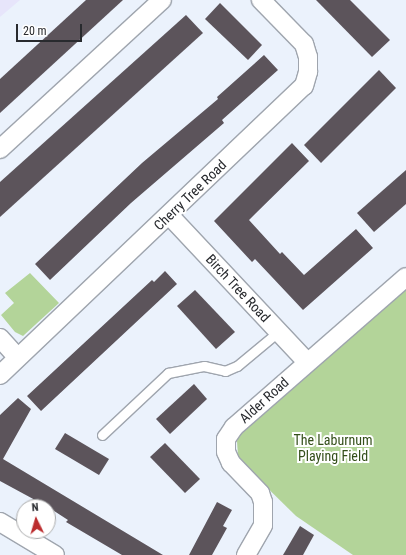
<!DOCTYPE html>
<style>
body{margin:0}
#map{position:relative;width:406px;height:555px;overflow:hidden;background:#ebf2fc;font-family:"Roboto Condensed",sans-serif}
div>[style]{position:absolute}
.education>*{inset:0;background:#e7e5fb}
.green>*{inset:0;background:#b3d499}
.building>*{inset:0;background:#5c545b}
.roads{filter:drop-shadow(1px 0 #9fa5ae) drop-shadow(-1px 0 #9fa5ae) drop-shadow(0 1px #9fa5ae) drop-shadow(0 -1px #9fa5ae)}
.service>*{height:9px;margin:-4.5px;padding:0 4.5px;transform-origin:4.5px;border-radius:4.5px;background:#fff}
.minor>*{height:18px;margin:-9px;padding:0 9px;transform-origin:9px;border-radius:9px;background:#fff}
span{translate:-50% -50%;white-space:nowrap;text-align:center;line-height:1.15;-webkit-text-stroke:4px #fff;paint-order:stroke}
.street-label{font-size:14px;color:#282a2e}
.park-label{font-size:14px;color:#344f1a}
.north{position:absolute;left:16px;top:499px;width:40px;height:40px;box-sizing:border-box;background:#fff;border:1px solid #a9aaab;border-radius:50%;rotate:355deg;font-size:11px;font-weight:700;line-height:16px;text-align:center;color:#282a2e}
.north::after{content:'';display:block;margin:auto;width:14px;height:18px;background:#bb2c2e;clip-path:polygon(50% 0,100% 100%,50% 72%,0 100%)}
.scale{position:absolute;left:16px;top:24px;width:66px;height:18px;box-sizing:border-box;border:2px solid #282a2e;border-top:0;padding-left:5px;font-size:12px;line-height:14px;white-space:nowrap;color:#282a2e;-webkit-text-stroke:3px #fff;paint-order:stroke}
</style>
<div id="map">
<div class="education">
<i style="clip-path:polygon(0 0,20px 0,0 17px)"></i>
</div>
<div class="green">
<i style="clip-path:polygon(30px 273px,59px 303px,23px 336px,15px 332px,1px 315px,14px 303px,5px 293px)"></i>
<i style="clip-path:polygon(406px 286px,406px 555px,353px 555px,296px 516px,246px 467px,238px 456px,237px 441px,242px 430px)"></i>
</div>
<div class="building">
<i style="clip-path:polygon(86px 0,123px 0,0 113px,0 79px)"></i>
<i style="clip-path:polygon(316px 0,350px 0,390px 40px,372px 57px)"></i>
<i style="clip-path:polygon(220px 3px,262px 45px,248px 60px,205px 19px)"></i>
<i style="clip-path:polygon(186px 15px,203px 33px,0 217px,0 182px)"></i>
<i style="clip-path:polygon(264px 55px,278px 70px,222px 120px,224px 123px,131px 203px,50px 280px,35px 264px,142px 163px,218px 99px,217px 97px)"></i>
<i style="clip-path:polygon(379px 70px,396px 88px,321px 163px,304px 145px)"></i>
<i style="clip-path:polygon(292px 143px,309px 161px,249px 220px,280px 254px,282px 252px,304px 275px,356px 229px,373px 248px,303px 310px,255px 259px,252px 262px,214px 221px)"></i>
<i style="clip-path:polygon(406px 170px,406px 204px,374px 232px,357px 213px)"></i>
<i style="clip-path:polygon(165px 271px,177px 284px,41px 411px,27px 396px,152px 280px,154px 282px)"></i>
<i style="clip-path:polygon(195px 290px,235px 332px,216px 349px,177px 306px)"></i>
<i style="clip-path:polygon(194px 384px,207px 399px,170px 434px,156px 419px)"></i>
<i style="clip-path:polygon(18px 398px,31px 409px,3px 459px,163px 555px,122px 555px,66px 522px,68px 520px,48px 507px,0 481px,0 415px)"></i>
<i style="clip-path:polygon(65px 433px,109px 459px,99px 475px,55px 449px)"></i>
<i style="clip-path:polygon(165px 443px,200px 479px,185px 493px,150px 457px)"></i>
<i style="clip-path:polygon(217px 502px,232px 510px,223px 526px,227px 528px,212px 555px,189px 555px)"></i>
<i style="clip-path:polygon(300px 526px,314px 535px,303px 555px,283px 555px)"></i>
</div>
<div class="roads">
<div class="service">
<i style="left:102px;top:435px;width:91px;rotate:-43.2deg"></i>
<i style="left:168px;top:373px;width:37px;rotate:-11deg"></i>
<i style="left:204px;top:366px;width:22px;rotate:13deg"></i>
<i style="left:225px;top:371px;width:13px;rotate:-23deg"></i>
<i style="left:237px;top:366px;width:53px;rotate:-39.7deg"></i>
</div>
<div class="minor">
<i style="left:0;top:149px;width:220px;rotate:-42.6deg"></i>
<i style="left:169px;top:215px;width:202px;rotate:46.8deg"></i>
<i style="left:0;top:338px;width:25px;rotate:48deg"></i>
<i style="left:0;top:375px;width:419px;rotate:-43.6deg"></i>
<i style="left:304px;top:86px;width:15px;rotate:-74deg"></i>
<i style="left:308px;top:72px;width:15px;rotate:-90deg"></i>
<i style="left:308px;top:57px;width:14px;rotate:-107deg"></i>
<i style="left:304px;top:44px;width:62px;rotate:-134.3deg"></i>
<i style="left:0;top:522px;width:64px;rotate:31deg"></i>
<i style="left:246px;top:555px;width:34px;rotate:-60deg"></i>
<i style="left:263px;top:525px;width:23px;rotate:-90deg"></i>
<i style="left:263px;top:502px;width:9px;rotate:-108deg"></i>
<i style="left:260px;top:493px;width:42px;rotate:-134deg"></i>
<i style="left:231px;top:463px;width:12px;rotate:-114deg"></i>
<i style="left:226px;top:452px;width:13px;rotate:-90deg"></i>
<i style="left:226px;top:439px;width:14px;rotate:-56deg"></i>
<i style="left:234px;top:427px;width:228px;rotate:-41.1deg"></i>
</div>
</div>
<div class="street-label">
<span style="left:190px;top:195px;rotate:-44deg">Cherry Tree Road</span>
<span style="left:238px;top:288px;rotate:47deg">Birch Tree Road</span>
<span style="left:264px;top:400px;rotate:-42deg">Alder Road</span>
</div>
<div class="park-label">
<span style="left:333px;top:448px">The Laburnum<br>Playing Field</span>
</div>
<div class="north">N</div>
<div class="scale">20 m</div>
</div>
